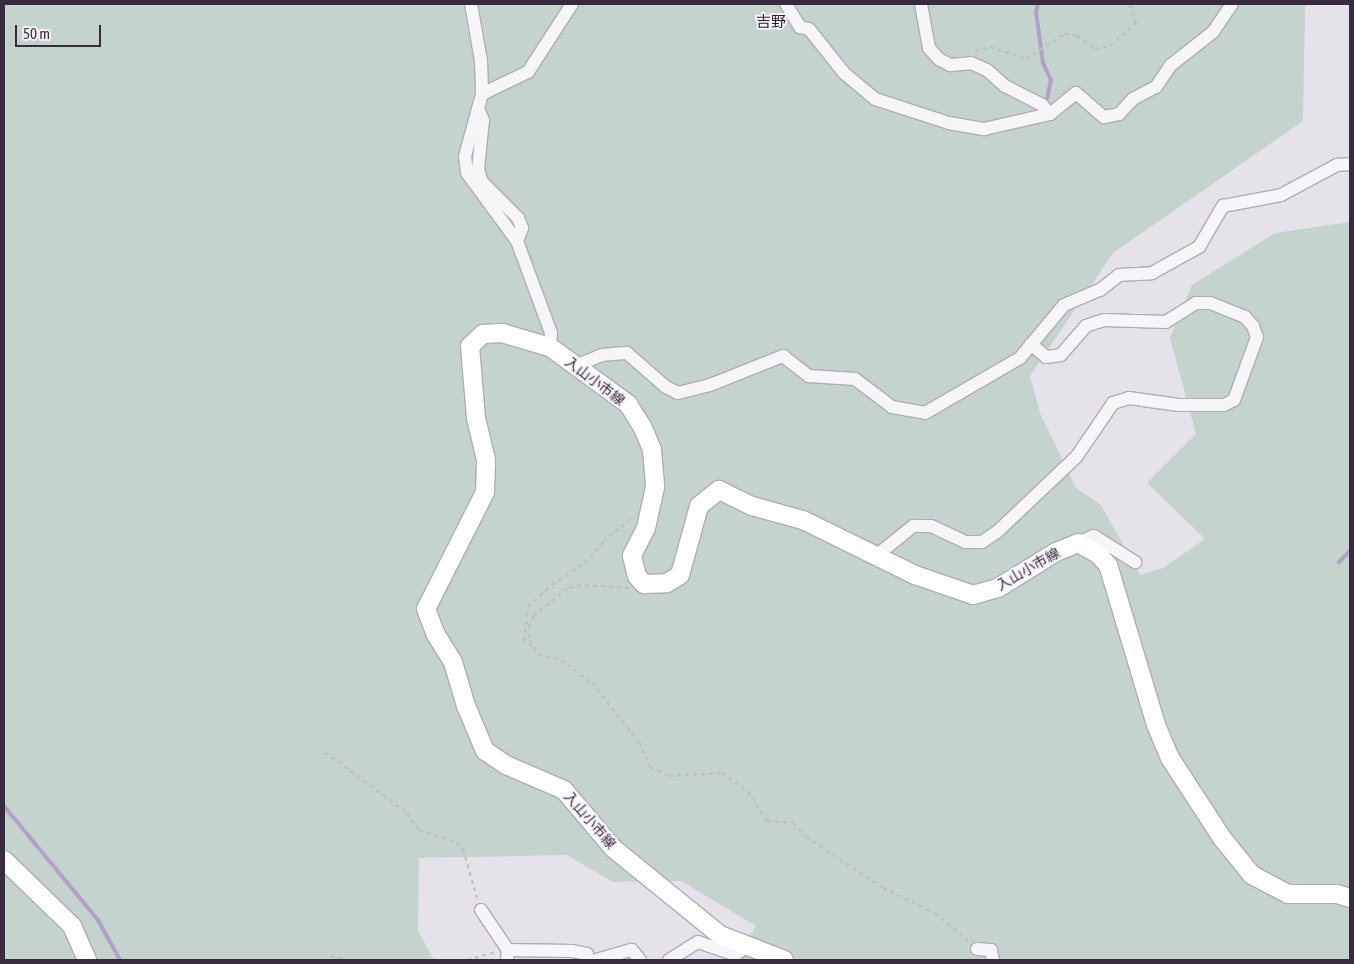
<!DOCTYPE html>
<meta charset="utf-8">
<style>
body{margin:0}
#map{position:relative;width:1354px;height:964px;overflow:hidden;background:#e6e2e9;font-family:"Asap Condensed","Noto Sans JP",sans-serif}
div>[style]{position:absolute}
.green>*{inset:0;background:#c4d3ce}
.stream>*{height:4px;margin:-2px;padding:0 2px;transform-origin:2px;border-radius:2px;background:#b1a0c7}
.path>*{height:2px;margin-top:-1px;transform-origin:0;background:repeating-linear-gradient(90deg,#c1bcc4 0 4px,transparent 0 8px)}
.roads{filter:drop-shadow(1px 0 #b2abb6) drop-shadow(-1px 0 #b2abb6) drop-shadow(0 1px #b2abb6) drop-shadow(0 -1px #b2abb6)}
.street>*{height:12px;margin:-6px;padding:0 6px;transform-origin:6px;border-radius:6px;background:#f6f5f8}
.secondary>*{height:18px;margin:-9px;padding:0 9px;transform-origin:9px;border-radius:9px;background:#fff}
span{translate:-50% -50%;white-space:nowrap;text-align:center;line-height:1.15;-webkit-text-stroke:4px #f4f2f7;paint-order:stroke}
.street-label{font-size:14px;color:#372b40}
.neighbourhood-label{font-size:15px;color:#291d31}
.frame{position:absolute;inset:0;border:5px solid #372b40;pointer-events:none}
.scale{position:absolute;left:15px;top:25px;width:86px;height:22px;box-sizing:border-box;border:2px solid #372b40;border-top:0;padding-left:6px;font-size:15px;line-height:18px;white-space:nowrap;color:#372b40;-webkit-text-stroke:4px #f4f2f7;paint-order:stroke}
</style>
<div id="map">
<div class="green">
<i style="clip-path:polygon(4px 4px,1305px 4px,1303px 121px,1113px 253px,1030px 376px,1040px 413px,1076px 488px,1101px 505px,1140px 575px,1163px 568px,1205px 539px,1147px 483px,1196px 434px,1170px 338px,1192px 285px,1275px 233px,1350px 222px,1350px 960px,733px 960px,756px 926px,681px 881px,613px 882px,567px 855px,419px 858px,418px 931px,434px 960px,4px 960px)"></i>
</div>
<div class="stream">
<i style="left:1038px;top:4px;width:8px;rotate:104deg"></i>
<i style="left:1036px;top:12px;width:51px;rotate:82.2deg"></i>
<i style="left:1043px;top:63px;width:19px;rotate:65deg"></i>
<i style="left:1051px;top:80px;width:19px;rotate:102deg"></i>
<i style="left:1339px;top:562px;width:16px;rotate:-45deg"></i>
<i style="left:4px;top:806px;width:148px;rotate:50.5deg"></i>
<i style="left:98px;top:920px;width:46px;rotate:61.2deg"></i>
</div>
<div class="path">
<i style="left:975px;top:51px;width:16px;rotate:-15deg"></i>
<i style="left:990px;top:47px;width:38px;rotate:18deg"></i>
<i style="left:1026px;top:59px;width:46px;rotate:-32.7deg"></i>
<i style="left:1065px;top:34px;width:12px;rotate:9deg"></i>
<i style="left:1077px;top:36px;width:22px;rotate:36deg"></i>
<i style="left:1095px;top:49px;width:15px;rotate:-11deg"></i>
<i style="left:1110px;top:46px;width:35px;rotate:-41deg"></i>
<i style="left:1136px;top:23px;width:20px;rotate:-108deg"></i>
<i style="left:629px;top:588px;width:48px;rotate:-176.4deg"></i>
<i style="left:581px;top:585px;width:14px;rotate:168deg"></i>
<i style="left:567px;top:588px;width:43px;rotate:139.7deg"></i>
<i style="left:534px;top:616px;width:11px;rotate:117deg"></i>
<i style="left:529px;top:626px;width:14px;rotate:86deg"></i>
<i style="left:530px;top:640px;width:17px;rotate:62deg"></i>
<i style="left:538px;top:655px;width:24px;rotate:12deg"></i>
<i style="left:561px;top:660px;width:39px;rotate:37deg"></i>
<i style="left:592px;top:683px;width:75px;rotate:51.5deg"></i>
<i style="left:639px;top:742px;width:27px;rotate:66deg"></i>
<i style="left:650px;top:767px;width:21px;rotate:25deg"></i>
<i style="left:669px;top:776px;width:53px;rotate:-3.2deg"></i>
<i style="left:722px;top:773px;width:32px;rotate:35deg"></i>
<i style="left:748px;top:791px;width:36px;rotate:58deg"></i>
<i style="left:767px;top:821px;width:26px;rotate:4deg"></i>
<i style="left:793px;top:823px;width:19px;rotate:47deg"></i>
<i style="left:806px;top:837px;width:92px;rotate:33.5deg"></i>
<i style="left:883px;top:888px;width:58px;rotate:25.7deg"></i>
<i style="left:935px;top:913px;width:43px;rotate:40.3deg"></i>
<i style="left:532px;top:646px;width:9px;rotate:-148deg"></i>
<i style="left:524px;top:641px;width:34px;rotate:-83deg"></i>
<i style="left:528px;top:607px;width:33px;rotate:-43deg"></i>
<i style="left:552px;top:585px;width:40px;rotate:-34deg"></i>
<i style="left:585px;top:563px;width:28px;rotate:-49deg"></i>
<i style="left:603px;top:542px;width:40px;rotate:-40deg"></i>
<i style="left:325px;top:752px;width:102px;rotate:36.6deg"></i>
<i style="left:407px;top:813px;width:21px;rotate:55deg"></i>
<i style="left:419px;top:830px;width:40px;rotate:18deg"></i>
<i style="left:457px;top:842px;width:9px;rotate:49deg"></i>
<i style="left:463px;top:849px;width:51px;rotate:74.1deg"></i>
<i style="left:331px;top:956px;width:16px;rotate:15deg"></i>
<i style="left:467px;top:960px;width:30px;rotate:-15deg"></i>
</div>
<div class="roads">
<div class="street">
<i style="left:471px;top:4px;width:58px;rotate:80deg"></i>
<i style="left:481px;top:61px;width:33px;rotate:88deg"></i>
<i style="left:482px;top:94px;width:64px;rotate:105.3deg"></i>
<i style="left:465px;top:156px;width:17px;rotate:83deg"></i>
<i style="left:467px;top:173px;width:84px;rotate:53.7deg"></i>
<i style="left:517px;top:241px;width:98px;rotate:69.7deg"></i>
<i style="left:551px;top:333px;width:14px;rotate:94deg"></i>
<i style="left:786px;top:4px;width:27px;rotate:59deg"></i>
<i style="left:800px;top:27px;width:9px;rotate:13deg"></i>
<i style="left:809px;top:29px;width:56px;rotate:51.5deg"></i>
<i style="left:844px;top:73px;width:40px;rotate:40deg"></i>
<i style="left:875px;top:99px;width:78px;rotate:18deg"></i>
<i style="left:949px;top:123px;width:36px;rotate:10deg"></i>
<i style="left:984px;top:129px;width:68px;rotate:-12.8deg"></i>
<i style="left:1050px;top:114px;width:33px;rotate:-39deg"></i>
<i style="left:1076px;top:93px;width:37px;rotate:41deg"></i>
<i style="left:1104px;top:117px;width:15px;rotate:-11deg"></i>
<i style="left:1119px;top:114px;width:21px;rotate:-47deg"></i>
<i style="left:1133px;top:99px;width:26px;rotate:-28deg"></i>
<i style="left:1156px;top:87px;width:27px;rotate:-56deg"></i>
<i style="left:1171px;top:65px;width:53px;rotate:-38.2deg"></i>
<i style="left:1213px;top:32px;width:34px;rotate:-56deg"></i>
<i style="left:921px;top:4px;width:45px;rotate:79.7deg"></i>
<i style="left:929px;top:48px;width:15px;rotate:48deg"></i>
<i style="left:939px;top:59px;width:13px;rotate:29deg"></i>
<i style="left:950px;top:65px;width:21px;rotate:-5deg"></i>
<i style="left:971px;top:63px;width:17px;rotate:24deg"></i>
<i style="left:987px;top:70px;width:24px;rotate:42deg"></i>
<i style="left:1005px;top:86px;width:42px;rotate:27.2deg"></i>
<i style="left:1042px;top:105px;width:12px;rotate:48deg"></i>
<i style="left:482px;top:94px;width:51px;rotate:-25.6deg"></i>
<i style="left:528px;top:72px;width:81px;rotate:-57.1deg"></i>
<i style="left:479px;top:111px;width:10px;rotate:66deg"></i>
<i style="left:483px;top:120px;width:49px;rotate:95.8deg"></i>
<i style="left:478px;top:169px;width:14px;rotate:73deg"></i>
<i style="left:482px;top:182px;width:51px;rotate:45deg"></i>
<i style="left:518px;top:218px;width:11px;rotate:68deg"></i>
<i style="left:522px;top:228px;width:14px;rotate:111deg"></i>
<i style="left:575px;top:366px;width:29px;rotate:-22deg"></i>
<i style="left:602px;top:355px;width:25px;rotate:-5deg"></i>
<i style="left:627px;top:353px;width:52px;rotate:41.1deg"></i>
<i style="left:666px;top:387px;width:13px;rotate:27deg"></i>
<i style="left:678px;top:393px;width:33px;rotate:-14deg"></i>
<i style="left:710px;top:385px;width:79px;rotate:-21.7deg"></i>
<i style="left:783px;top:356px;width:33px;rotate:38deg"></i>
<i style="left:809px;top:376px;width:46px;rotate:3.7deg"></i>
<i style="left:855px;top:379px;width:46px;rotate:37.1deg"></i>
<i style="left:892px;top:407px;width:34px;rotate:10deg"></i>
<i style="left:925px;top:413px;width:110px;rotate:-30.1deg"></i>
<i style="left:1020px;top:358px;width:69px;rotate:-50.3deg"></i>
<i style="left:1064px;top:305px;width:39px;rotate:-23deg"></i>
<i style="left:1100px;top:290px;width:24px;rotate:-38deg"></i>
<i style="left:1119px;top:275px;width:33px;rotate:-3deg"></i>
<i style="left:1152px;top:273px;width:54px;rotate:-29deg"></i>
<i style="left:1199px;top:247px;width:48px;rotate:-59.7deg"></i>
<i style="left:1223px;top:206px;width:59px;rotate:-10.7deg"></i>
<i style="left:1281px;top:195px;width:64px;rotate:-28.2deg"></i>
<i style="left:1337px;top:165px;width:13px;rotate:-4deg"></i>
<i style="left:1078px;top:543px;width:17px;rotate:-24deg"></i>
<i style="left:1094px;top:536px;width:49px;rotate:32.4deg"></i>
<i style="left:876px;top:556px;width:48px;rotate:-39deg"></i>
<i style="left:913px;top:526px;width:18px"></i>
<i style="left:931px;top:526px;width:38px;rotate:25deg"></i>
<i style="left:965px;top:542px;width:17px"></i>
<i style="left:982px;top:542px;width:18px;rotate:-34deg"></i>
<i style="left:997px;top:532px;width:110px;rotate:-43.5deg"></i>
<i style="left:1077px;top:456px;width:64px;rotate:-55.8deg"></i>
<i style="left:1113px;top:403px;width:17px;rotate:-17deg"></i>
<i style="left:1129px;top:398px;width:50px;rotate:8deg"></i>
<i style="left:1179px;top:405px;width:45px"></i>
<i style="left:1224px;top:405px;width:11px;rotate:-27deg"></i>
<i style="left:1234px;top:400px;width:67px;rotate:-69.9deg"></i>
<i style="left:1257px;top:337px;width:12px;rotate:-110deg"></i>
<i style="left:1253px;top:326px;width:12px;rotate:-132deg"></i>
<i style="left:1245px;top:317px;width:38px;rotate:-158deg"></i>
<i style="left:1210px;top:303px;width:14px;rotate:180deg"></i>
<i style="left:1196px;top:303px;width:36px;rotate:148deg"></i>
<i style="left:1166px;top:322px;width:62px;rotate:-178.2deg"></i>
<i style="left:1104px;top:320px;width:19px;rotate:162deg"></i>
<i style="left:1086px;top:326px;width:38px;rotate:131deg"></i>
<i style="left:1061px;top:355px;width:15px;rotate:172deg"></i>
<i style="left:1046px;top:357px;width:20px;rotate:-139deg"></i>
<i style="left:481px;top:910px;width:48px;rotate:56deg"></i>
<i style="left:508px;top:950px;width:10px;rotate:96deg"></i>
<i style="left:977px;top:949px;width:14px;rotate:4deg"></i>
<i style="left:991px;top:950px;width:10px;rotate:79deg"></i>
<i style="left:508px;top:950px;width:64px;rotate:0.9deg"></i>
<i style="left:572px;top:951px;width:15px;rotate:11deg"></i>
<i style="left:587px;top:954px;width:6px;rotate:90deg"></i>
<i style="left:596px;top:960px;width:37px;rotate:-16deg"></i>
<i style="left:632px;top:950px;width:13px;rotate:51deg"></i>
<i style="left:669px;top:960px;width:34px;rotate:-32deg"></i>
<i style="left:698px;top:942px;width:39px;rotate:19deg"></i>
<i style="left:735px;top:955px;width:14px;rotate:-39deg"></i>
</div>
<div class="secondary">
<i style="left:4px;top:860px;width:95px;rotate:44.1deg"></i>
<i style="left:72px;top:926px;width:37px;rotate:66deg"></i>
<i style="left:784px;top:960px;width:69px;rotate:-158.7deg"></i>
<i style="left:720px;top:935px;width:138px;rotate:-140.9deg"></i>
<i style="left:613px;top:848px;width:76px;rotate:-130.2deg"></i>
<i style="left:564px;top:790px;width:63px;rotate:-156.7deg"></i>
<i style="left:506px;top:765px;width:25px;rotate:-146deg"></i>
<i style="left:485px;top:751px;width:49px;rotate:-112.9deg"></i>
<i style="left:466px;top:706px;width:46px;rotate:-106.5deg"></i>
<i style="left:453px;top:662px;width:32px;rotate:-122deg"></i>
<i style="left:436px;top:635px;width:28px;rotate:-111deg"></i>
<i style="left:426px;top:609px;width:131px;rotate:-63.2deg"></i>
<i style="left:485px;top:492px;width:32px;rotate:-88deg"></i>
<i style="left:486px;top:460px;width:43px;rotate:-103.4deg"></i>
<i style="left:476px;top:418px;width:72px;rotate:-94.8deg"></i>
<i style="left:470px;top:346px;width:18px;rotate:-43deg"></i>
<i style="left:483px;top:334px;width:19px;rotate:-3deg"></i>
<i style="left:502px;top:333px;width:50px;rotate:16.3deg"></i>
<i style="left:550px;top:347px;width:97px;rotate:36.2deg"></i>
<i style="left:628px;top:404px;width:26px;rotate:58deg"></i>
<i style="left:642px;top:426px;width:26px;rotate:67deg"></i>
<i style="left:652px;top:450px;width:37px;rotate:85deg"></i>
<i style="left:655px;top:487px;width:42px;rotate:102.4deg"></i>
<i style="left:646px;top:528px;width:31px;rotate:117deg"></i>
<i style="left:632px;top:556px;width:21px;rotate:76deg"></i>
<i style="left:637px;top:576px;width:11px;rotate:49deg"></i>
<i style="left:644px;top:584px;width:23px;rotate:-2deg"></i>
<i style="left:667px;top:583px;width:15px;rotate:-32deg"></i>
<i style="left:680px;top:575px;width:72px;rotate:-74.6deg"></i>
<i style="left:699px;top:506px;width:26px;rotate:-39deg"></i>
<i style="left:719px;top:490px;width:37px;rotate:26deg"></i>
<i style="left:752px;top:506px;width:53px;rotate:15.4deg"></i>
<i style="left:803px;top:520px;width:125px;rotate:26.2deg"></i>
<i style="left:915px;top:575px;width:61px;rotate:19deg"></i>
<i style="left:973px;top:595px;width:26px;rotate:-16deg"></i>
<i style="left:998px;top:588px;width:68px;rotate:-31.8deg"></i>
<i style="left:1056px;top:552px;width:24px;rotate:-22deg"></i>
<i style="left:1078px;top:543px;width:23px;rotate:29deg"></i>
<i style="left:1098px;top:554px;width:15px;rotate:48deg"></i>
<i style="left:1108px;top:565px;width:14px;rotate:73deg"></i>
<i style="left:1112px;top:578px;width:153px;rotate:73.3deg"></i>
<i style="left:1156px;top:725px;width:36px;rotate:67deg"></i>
<i style="left:1170px;top:758px;width:95px;rotate:57deg"></i>
<i style="left:1222px;top:838px;width:48px;rotate:51deg"></i>
<i style="left:1252px;top:875px;width:41px;rotate:27.8deg"></i>
<i style="left:1288px;top:894px;width:49px"></i>
<i style="left:1337px;top:894px;width:14px;rotate:17deg"></i>
</div>
</div>
<div class="street-label">
<span style="left:595px;top:381px;rotate:37deg">入山小市線</span>
<span style="left:1028px;top:569px;rotate:-30deg">入山小市線</span>
<span style="left:590px;top:820px;rotate:49deg">入山小市線</span>
</div>
<div class="neighbourhood-label">
<span style="left:771px;top:22px">吉野</span>
</div>
<div class="frame"></div>
<div class="scale">50 m</div>
</div>
